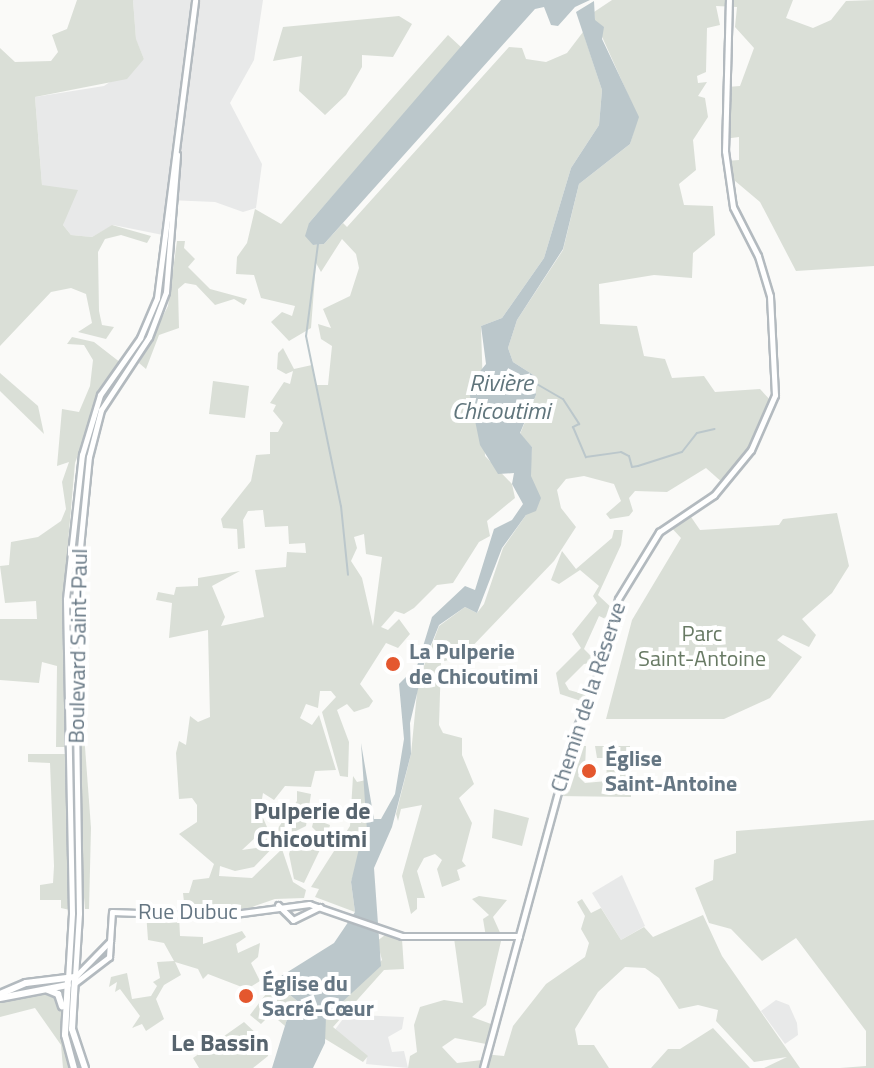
<!DOCTYPE html>
<meta charset="utf-8">
<style>
body{margin:0}
#map{position:relative;width:874px;height:1068px;overflow:hidden;background:#fafaf8;font-family:"Titillium Web",sans-serif}
div>[style]{position:absolute}
.built>*{inset:0;background:#e8e9e9}
.green>*{inset:0;background:#dadfd7}
.water>*{inset:0;background:#bbc7cb}
.stream>*{height:2px;margin:-1px;padding:0 1px;transform-origin:1px;border-radius:1px;background:#bbc7cb}
.roads{filter:drop-shadow(2px 0 #b3babf) drop-shadow(-2px 0 #b3babf) drop-shadow(0 2px #b3babf) drop-shadow(0 -2px #b3babf)}
.secondary>*{height:5px;margin:-2.5px;padding:0 2.5px;transform-origin:2.5px;border-radius:2.5px;background:#fff}
.primary>*{height:6px;margin:-3px;padding:0 3px;transform-origin:3px;border-radius:3px;background:#fff}
.dots>*{width:22px;height:22px;translate:-50% -50%;box-sizing:border-box;border:4px solid #fff;border-radius:50%}
span{translate:-50% -50%;white-space:nowrap;text-align:center;line-height:1.15;-webkit-text-stroke:8px #fff;paint-order:stroke}
.park-label{font-size:22px;color:#687a64}
.street-label{font-size:22px;color:#657683}
.poi-label{font-size:22px;color:#657683;font-weight:700}
.left{translate:0 -50%;text-align:left}
.water-label{font-size:24px;color:#60757c;font-style:italic}
.neighbourhood-label{font-size:24px;color:#57646e;font-weight:700}
</style>
<div id="map">
<div class="built">
<i style="clip-path:polygon(133px 0,263px 0,254px 60px,230px 103px,262px 164px,256px 208px,243px 212px,215px 202px,168px 200px,163px 235px,113px 225px,92px 237px,71px 235px,63px 225px,68px 205px,42px 185px,35px 97px,104px 86px,144px 59px,136px 40px)"></i>
<i style="clip-path:polygon(622px 875px,645px 926px,621px 940px,592px 893px)"></i>
<i style="clip-path:polygon(776px 1000px,789px 1005px,797px 1023px,798px 1035px,785px 1044px,761px 1011px)"></i>
<i style="clip-path:polygon(351px 1008px,358px 1015px,404px 1017px,402px 1029px,388px 1037px,392px 1052px,404px 1051px,408px 1068px,366px 1064px,367px 1056px,334px 1031px)"></i>
</div>
<div class="green">
<i style="clip-path:polygon(77px 0,133px 0,136px 39px,144px 59px,127px 79px,35px 97px,42px 185px,78px 190px,63px 225px,71px 235px,92px 237px,112px 225px,151px 236px,147px 243px,121px 235px,105px 239px,98px 252px,99px 311px,102px 325px,114px 327px,106px 339px,78px 332px,92px 323px,86px 294px,71px 288px,51px 292px,0 346px,0 48px,15px 62px,51px 61px,58px 52px,52px 35px,67px 29px)"></i>
<i style="clip-path:polygon(612px 0,793px 0,786px 18px,813px 28px,831px 20px,846px 1px,874px 0,874px 266px,796px 271px,760px 202px,728px 175px,726px 161px,739px 160px,739px 137px,724px 139px,727px 87px,740px 86px,754px 48px,735px 27px,737px 7px,716px 6px,720px 25px,707px 28px,706px 72px,697px 76px,698px 83px,707px 82px,698px 96px,705px 98px,708px 117px,693px 140px,696px 170px,679px 184px,684px 205px,713px 206px,715px 235px,693px 253px,692px 278px,654px 275px,599px 284px,600px 324px,637px 326px,644px 356px,665px 359px,672px 378px,704px 376px,715px 392px,760px 389px,772px 402px,752px 450px,724px 484px,706px 468px,667px 492px,635px 491px,629px 498px,633px 511px,629px 516px,610px 519px,606px 514px,621px 501px,614px 484px,584px 476px,566px 479px,557px 490px,561px 508px,576px 527px,554px 561px,463px 656px,441px 662px,439px 725px,443px 733px,462px 738px,462px 755px,474px 784px,459px 798px,472px 823px,462px 861px,466px 866px,457px 870px,460px 880px,442px 887px,437px 869px,442px 860px,435px 854px,424px 858px,417px 871px,425px 898px,417px 898px,417px 909px,411px 914px,402px 876px,422px 805px,401px 809px,398px 821px,396px 814px,411px 754px,418px 682px,439px 626px,465px 607px,477px 613px,484px 604px,503px 548px,526px 515px,532px 447px,520px 434px,536px 395px,535px 376px,513px 362px,508px 348px,517px 320px,563px 250px,579px 184px,630px 144px,638px 117px,595px 21px,594px 12px)"></i>
<i style="clip-path:polygon(399px 16px,412px 24px,393px 57px,362px 55px,362px 67px,346px 95px,325px 115px,299px 91px,302px 56px,273px 61px,283px 27px)"></i>
<i style="clip-path:polygon(evenodd,583px 32px,602px 90px,599px 125px,571px 168px,544px 258px,502px 318px,481px 326px,485px 456px,512px 484px,515px 498px,487px 521px,490px 536px,479px 542px,453px 583px,437px 585px,414px 608px,404px 614px,395px 611px,381px 627px,388px 630px,399px 619px,410px 634px,398px 648px,386px 643px,360px 684px,373px 701px,369px 707px,354px 712px,347px 704px,337px 710px,349px 742px,348px 777px,340px 776px,322px 712px,336px 697px,331px 691px,320px 691px,318px 708px,306px 704px,300px 718px,312px 725px,319px 715px,336px 770px,315px 771px,311px 787px,285px 786px,274px 800px,263px 793px,260px 811px,267px 827px,242px 850px,256px 848px,278px 828px,297px 801px,297px 791px,311px 794px,306px 826px,282px 838px,254px 867px,235px 871px,220px 866px,219px 876px,252px 878px,282px 849px,293px 882px,306px 890px,304px 898px,275px 899px,235px 913px,185px 911px,183px 893px,189px 893px,193px 880px,209px 878px,214px 864px,179px 834px,197px 822px,197px 805px,192px 798px,179px 799px,176px 753px,179px 741px,186px 745px,190px 716px,198px 722px,210px 717px,208px 630px,169px 638px,172px 603px,156px 600px,158px 592px,174px 595px,176px 587px,198px 586px,198px 578px,240px 571px,212px 586px,225px 617px,221px 626px,264px 617px,255px 570px,286px 567px,287px 552px,306px 553px,305px 543px,289px 544px,288px 526px,265px 527px,263px 510px,248px 511px,243px 520px,245px 548px,238px 549px,237px 529px,223px 528px,221px 519px,251px 481px,256px 455px,270px 454px,270px 432px,278px 432px,283px 423px,273px 411px,276px 405px,270px 403px,284px 382px,290px 384px,293px 371px,286px 374px,277px 369px,278px 353px,283px 348px,294px 369px,312px 365px,316px 385px,328px 385px,332px 346px,321px 339px,318px 324px,331px 328px,323px 309px,350px 296px,359px 268px,356px 254px,342px 239px,321px 272px,316px 263px,311px 328px,289px 341px,271px 322px,282px 312px,292px 316px,295px 306px,261px 298px,254px 275px,236px 274px,237px 257px,247px 243px,255px 209px,281px 224px,448px 35px,462px 48px,309px 223px,313px 245px,324px 244px,343px 223px,347px 227px,509px 47px,522px 48px,526px 59px,546px 62px,567px 53px,583px 32px,364px 534px,366px 554px,382px 557px,373px 626px,362px 578px,351px 561px,357px 548px,354px 537px,364px 534px)"></i>
<i style="clip-path:polygon(177px 241px,185px 241px,184px 248px,195px 259px,188px 267px,210px 289px,247px 299px,244px 305px,234px 299px,215px 305px,196px 285px,185px 283px,178px 289px,179px 328px,159px 335px,146px 369px,139px 363px,168px 306px)"></i>
<i style="clip-path:polygon(72px 337px,94px 342px,121px 363px,99px 396px,75px 463px,62px 611px,65px 747px,56px 747px,57px 666px,42px 662px,39px 683px,0 680px,0 619px,37px 619px,36px 601px,5px 603px,0 566px,9px 565px,11px 542px,38px 537px,61px 521px,66px 509px,62px 482px,69px 462px,57px 466px,62px 409px,79px 412px,90px 386px,93px 360px,84px 345px,67px 344px)"></i>
<i style="clip-path:polygon(0 373px,38px 406px,44px 434px,0 391px)"></i>
<i style="clip-path:polygon(213px 381px,249px 386px,245px 418px,209px 414px)"></i>
<i style="clip-path:polygon(837px 513px,849px 566px,832px 593px,802px 619px,816px 635px,809px 647px,783px 635px,777px 640px,802px 657px,770px 698px,724px 719px,606px 719px,632px 620px,681px 538px,668px 524px,689px 514px,700px 530px,779px 525px,783px 519px)"></i>
<i style="clip-path:polygon(614px 530px,623px 530px,621px 545px,598px 595px,615px 611px,612px 622px,599px 616px,584px 649px,590px 655px,603px 656px,602px 661px,584px 664px,565px 683px,569px 690px,590px 696px,587px 703px,560px 694px,556px 673px,581px 648px,572px 634px,597px 603px,593px 596px,599px 586px,580px 570px,559px 584px,551px 580px,562px 551px,576px 569px,612px 538px)"></i>
<i style="clip-path:polygon(83px 720px,91px 828px,89px 909px,85px 909px,82px 873px,77px 721px)"></i>
<i style="clip-path:polygon(571px 746px,586px 746px,585px 768px,578px 776px,585px 783px,607px 781px,606px 758px,597px 758px,595px 746px,630px 746px,631px 797px,557px 796px)"></i>
<i style="clip-path:polygon(28px 754px,65px 754px,70px 910px,61px 908px,61px 900px,40px 900px,40px 885px,53px 883px,54px 866px,50px 763px,28px 762px)"></i>
<i style="clip-path:polygon(353px 776px,357px 782px,366px 780px,367px 833px,351px 882px,355px 912px,315px 897px,319px 889px,311px 887px,350px 826px)"></i>
<i style="clip-path:polygon(494px 809px,529px 818px,522px 846px,492px 838px)"></i>
<i style="clip-path:polygon(314px 819px,330px 825px,328px 833px,304px 883px,294px 879px,289px 854px,295px 833px,303px 841px,304px 833px,318px 833px,312px 827px)"></i>
<i style="clip-path:polygon(874px 820px,874px 1068px,840px 1068px,866px 1066px,866px 1031px,796px 938px,762px 961px,731px 929px,709px 923px,695px 888px,713px 880px,714px 860px,736px 853px,736px 831px)"></i>
<i style="clip-path:polygon(479px 896px,507px 900px,493px 917px,502px 937px,486px 1005px,472px 1017px,491px 1024px,486px 1044px,455px 1038px,442px 1047px,457px 1063px,482px 1060px,484px 1054px,504px 1056px,513px 1026px,546px 984px,585px 957px,589px 943px,581px 929px,585px 916px,577px 902px,582px 899px,591px 913px,601px 908px,621px 940px,644px 927px,653px 937px,703px 915px,722px 956px,800px 1068px,764px 1068px,787px 1057px,754px 1062px,716px 1021px,718px 1010px,698px 1005px,679px 1009px,659px 978px,645px 968px,625px 967px,598px 992px,575px 1029px,578px 1045px,594px 1045px,609px 1068px,408px 1068px,410px 1056px,417px 1052px,414px 1025px,420px 1007px,444px 1000px,463px 1003px,454px 938px,486px 937px,483px 919px,489px 915px,472px 899px)"></i>
<i style="clip-path:polygon(146px 912px,179px 915px,180px 936px,203px 937px,203px 944px,242px 931px,246px 937px,236px 944px,238px 953px,260px 943px,258px 957px,251px 963px,260px 981px,247px 989px,208px 974px,203px 979px,198px 969px,175px 962px,181px 975px,164px 985px,156px 999px,164px 1019px,146px 1031px,142px 1024px,132px 1028px,140px 1016px,120px 989px,115px 992px,117px 982px,109px 987px,111px 977px,127px 973px,132px 999px,151px 996px,157px 986px,153px 982px,160px 978px,157px 962px,174px 961px,164px 943px,148px 940px)"></i>
<i style="clip-path:polygon(389px 932px,402px 939px,404px 969px,384px 970px,333px 1027px,368px 1056px,363px 1062px,322px 1037px,326px 1017px,382px 960px,377px 941px)"></i>
<i style="clip-path:polygon(278px 978px,278px 985px,307px 1009px,299px 1017px,288px 1016px,285px 1026px,271px 1014px,261px 1024px,250px 1015px)"></i>
<i style="clip-path:polygon(26px 983px,27px 990px,67px 986px,64px 1022px,74px 1068px,63px 1068px,61px 1045px,35px 1008px,0 1017px,0 994px)"></i>
<i style="clip-path:polygon(244px 1022px,260px 1037px,270px 1039px,268px 1056px,253px 1068px,199px 1068px,193px 1058px)"></i>
<i style="clip-path:polygon(713px 1028px,750px 1068px,651px 1068px,668px 1049px,680px 1049px)"></i>
</div>
<div class="water">
<i style="clip-path:polygon(501px 0,590px 0,575px 7px,558px 26px,551px 25px,544px 7px,535px 9px,324px 244px,313px 245px,305px 236px,309px 223px)"></i>
<i style="clip-path:polygon(594px 1px,595px 20px,604px 27px,602px 39px,639px 117px,630px 144px,579px 184px,563px 249px,517px 320px,508px 348px,513px 362px,535px 376px,536px 395px,520px 433px,532px 447px,531px 476px,541px 498px,536px 511px,526px 515px,502px 548px,477px 613px,465px 607px,439px 625px,425px 660px,410px 723px,411px 754px,392px 827px,374px 868px,381px 966px,326px 1017px,325px 1043px,313px 1068px,272px 1068px,288px 1016px,299px 1017px,307px 1009px,278px 985px,278px 978px,334px 943px,355px 912px,351px 882px,362px 836px,367px 832px,361px 743px,374px 819px,381px 819px,395px 794px,404px 739px,399px 684px,417px 666px,432px 617px,465px 586px,475px 590px,494px 529px,512px 520px,523px 504px,512px 484px,514px 473px,498px 474px,480px 445px,468px 386px,486px 364px,481px 326px,502px 318px,544px 258px,571px 168px,599px 125px,602px 90px,576px 12px)"></i>
</div>
<div class="stream">
<i style="left:318px;top:244px;width:93px;rotate:97.4deg"></i>
<i style="left:306px;top:336px;width:174px;rotate:78.4deg"></i>
<i style="left:341px;top:506px;width:69px;rotate:84.2deg"></i>
<i style="left:535px;top:383px;width:32px;rotate:30deg"></i>
<i style="left:563px;top:399px;width:30px;rotate:57deg"></i>
<i style="left:579px;top:424px;width:7px;rotate:153deg"></i>
<i style="left:573px;top:427px;width:33px;rotate:67deg"></i>
<i style="left:586px;top:457px;width:35px;rotate:-8deg"></i>
<i style="left:621px;top:452px;width:9px;rotate:27deg"></i>
<i style="left:629px;top:456px;width:11px;rotate:75deg"></i>
<i style="left:632px;top:467px;width:6px;rotate:-9deg"></i>
<i style="left:638px;top:466px;width:46px;rotate:-17.7deg"></i>
<i style="left:682px;top:452px;width:24px;rotate:-52deg"></i>
<i style="left:697px;top:433px;width:18px;rotate:-13deg"></i>
</div>
<div class="roads">
<div class="secondary">
<i style="left:278px;top:905px;width:21px;rotate:45deg"></i>
<i style="left:293px;top:920px;width:30px;rotate:-26deg"></i>
<i style="left:76px;top:976px;width:49px;rotate:-45.8deg"></i>
<i style="left:75px;top:977px;width:64px;rotate:-86.4deg"></i>
<i style="left:79px;top:913px;width:304px;rotate:-90.9deg"></i>
<i style="left:74px;top:609px;width:153px;rotate:-84.4deg"></i>
<i style="left:89px;top:457px;width:49px;rotate:-75.7deg"></i>
<i style="left:101px;top:410px;width:87px;rotate:-56.7deg"></i>
<i style="left:149px;top:337px;width:48px;rotate:-69.3deg"></i>
<i style="left:166px;top:292px;width:138px;rotate:-85.4deg"></i>
<i style="left:68px;top:979px;width:66px;rotate:-86.5deg"></i>
<i style="left:72px;top:913px;width:314px;rotate:-91.1deg"></i>
<i style="left:66px;top:599px;width:145px;rotate:-83.7deg"></i>
<i style="left:82px;top:455px;width:63px;rotate:-73.3deg"></i>
<i style="left:100px;top:395px;width:70px;rotate:-54.9deg"></i>
<i style="left:140px;top:338px;width:43px;rotate:-67deg"></i>
<i style="left:157px;top:298px;width:300px;rotate:-82.7deg"></i>
<i style="left:75px;top:983px;width:43px;rotate:-37.4deg"></i>
<i style="left:109px;top:957px;width:45px;rotate:-86.2deg"></i>
<i style="left:112px;top:912px;width:107px;rotate:2.1deg"></i>
<i style="left:219px;top:916px;width:91px;rotate:-7.6deg"></i>
<i style="left:309px;top:904px;width:98px;rotate:19deg"></i>
<i style="left:402px;top:936px;width:117px"></i>
<i style="left:483px;top:1068px;width:347px;rotate:-74.8deg"></i>
<i style="left:574px;top:733px;width:46px;rotate:-65.7deg"></i>
<i style="left:593px;top:691px;width:95px;rotate:-74.8deg"></i>
<i style="left:618px;top:599px;width:79px;rotate:-58.5deg"></i>
<i style="left:659px;top:532px;width:66px;rotate:-33.9deg"></i>
<i style="left:714px;top:495px;width:58px;rotate:-50.6deg"></i>
<i style="left:751px;top:450px;width:60px;rotate:-66.4deg"></i>
<i style="left:775px;top:395px;width:99px;rotate:-92.9deg"></i>
<i style="left:770px;top:296px;width:42px;rotate:-106.7deg"></i>
<i style="left:758px;top:256px;width:55px;rotate:-117deg"></i>
<i style="left:733px;top:207px;width:57px;rotate:-98.1deg"></i>
<i style="left:725px;top:151px;width:151px;rotate:-88.5deg"></i>
</div>
<div class="primary">
<i style="left:68px;top:979px;width:56px;rotate:93.1deg"></i>
<i style="left:65px;top:1035px;width:34px;rotate:75deg"></i>
<i style="left:48px;top:990px;width:11px;rotate:22deg"></i>
<i style="left:58px;top:994px;width:13px;rotate:72deg"></i>
<i style="left:0;top:994px;width:28px;rotate:-23deg"></i>
<i style="left:26px;top:983px;width:49px;rotate:-7deg"></i>
<i style="left:75px;top:977px;width:52px;rotate:93.3deg"></i>
<i style="left:72px;top:1029px;width:41px;rotate:71.6deg"></i>
<i style="left:0;top:998px;width:69px;rotate:-10.8deg"></i>
</div>
</div>
<div class="dots">
<i style="left:393px;top:664px;background:#e4572e"></i>
<i style="left:589px;top:771px;background:#e4572e"></i>
<i style="left:246px;top:996px;background:#e4572e"></i>
</div>
<div class="park-label">
<span style="left:702px;top:646px">Parc<br>Saint-Antoine</span>
</div>
<div class="street-label">
<span style="left:78px;top:646px;rotate:-89deg">Boulevard Saint-Paul</span>
<span style="left:588px;top:697px;rotate:-72deg">Chemin de la Réserve</span>
<span style="left:188px;top:912px">Rue Dubuc</span>
</div>
<div class="poi-label">
<span class="left" style="left:409px;top:664px">La Pulperie<br>de Chicoutimi</span>
<span class="left" style="left:605px;top:771px">Église<br>Saint-Antoine</span>
<span class="left" style="left:262px;top:996px">Église du<br>Sacré-Cœur</span>
</div>
<div class="water-label">
<span style="left:501px;top:397px">Rivière<br>Chicoutimi</span>
</div>
<div class="neighbourhood-label">
<span style="left:312px;top:825px">Pulperie de<br>Chicoutimi</span>
<span style="left:220px;top:1043px">Le Bassin</span>
</div>
</div>
